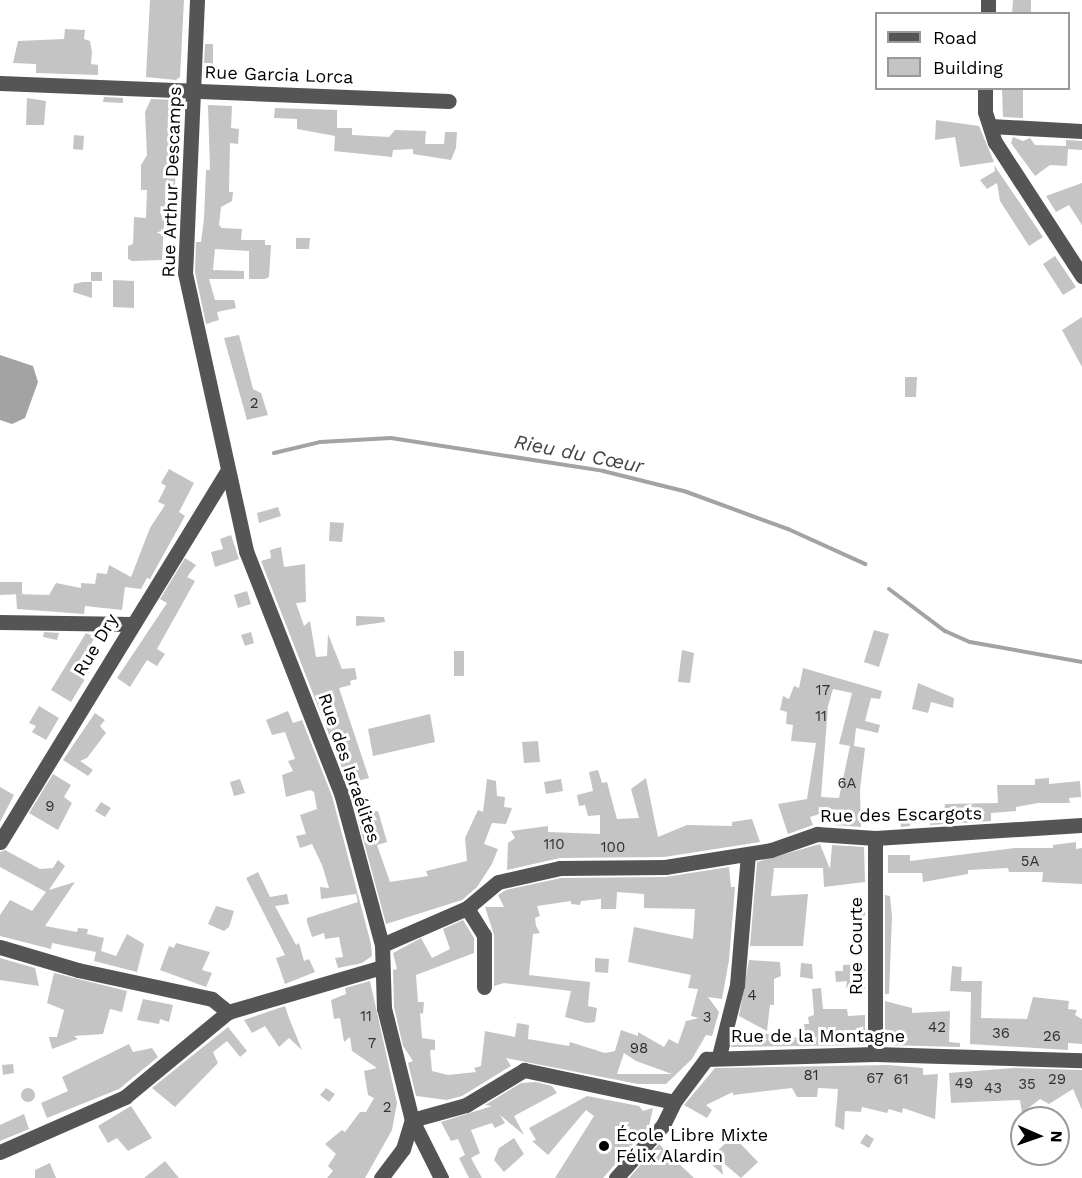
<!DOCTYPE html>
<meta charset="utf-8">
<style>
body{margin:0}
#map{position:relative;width:1082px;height:1178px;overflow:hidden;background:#fff;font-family:"Work Sans",sans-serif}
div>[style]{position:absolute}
.water>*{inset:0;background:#a3a3a3}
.stream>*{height:4px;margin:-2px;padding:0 2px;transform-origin:2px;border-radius:2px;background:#a3a3a3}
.building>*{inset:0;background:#c4c4c4}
.round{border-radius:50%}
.minor>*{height:15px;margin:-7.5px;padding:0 7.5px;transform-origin:7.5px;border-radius:7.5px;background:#555}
.dots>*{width:16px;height:16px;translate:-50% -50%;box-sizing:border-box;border:3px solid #fff;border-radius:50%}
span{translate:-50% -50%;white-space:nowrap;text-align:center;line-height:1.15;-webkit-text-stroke:6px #fff;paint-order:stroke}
.number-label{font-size:15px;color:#313131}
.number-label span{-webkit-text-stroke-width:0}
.street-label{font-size:18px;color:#000}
.poi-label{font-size:18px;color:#000}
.left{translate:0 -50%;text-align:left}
.water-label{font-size:20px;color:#444;font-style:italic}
.legend{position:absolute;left:875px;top:12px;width:195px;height:78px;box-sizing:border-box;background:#fff;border:2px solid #999;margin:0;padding:8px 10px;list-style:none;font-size:18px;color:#000}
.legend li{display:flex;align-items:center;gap:12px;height:30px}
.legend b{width:30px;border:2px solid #999}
.north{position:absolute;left:1010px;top:1106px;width:60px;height:60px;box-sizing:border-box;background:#fff;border:2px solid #999;border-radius:50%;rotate:92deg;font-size:16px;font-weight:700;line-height:24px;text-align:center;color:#000}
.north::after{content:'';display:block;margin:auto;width:21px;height:27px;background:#000;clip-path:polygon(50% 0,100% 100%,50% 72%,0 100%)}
</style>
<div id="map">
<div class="water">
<i style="clip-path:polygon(0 355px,33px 366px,38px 382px,25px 418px,12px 424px,0 420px)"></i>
</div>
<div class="stream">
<i style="left:274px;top:453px;width:47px;rotate:-13.4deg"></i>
<i style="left:320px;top:442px;width:71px;rotate:-3.2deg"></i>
<i style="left:391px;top:438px;width:215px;rotate:8.8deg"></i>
<i style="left:603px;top:471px;width:83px;rotate:13.9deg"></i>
<i style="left:684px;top:491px;width:111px;rotate:20.1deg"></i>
<i style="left:788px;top:529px;width:85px;rotate:24.4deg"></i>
<i style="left:889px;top:589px;width:70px;rotate:36.9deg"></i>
<i style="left:945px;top:631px;width:27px;rotate:24deg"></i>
<i style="left:970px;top:642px;width:114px;rotate:10.1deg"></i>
</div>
<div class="building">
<i style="clip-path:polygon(150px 0,184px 0,180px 77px,176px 80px,146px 77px)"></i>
<i style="clip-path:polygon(1013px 0,1031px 0,1031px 14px,1012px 14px)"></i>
<i style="clip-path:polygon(65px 29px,85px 30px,84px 39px,90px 41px,92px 52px,91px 64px,98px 65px,98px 75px,36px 73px,36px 64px,13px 63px,18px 41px,64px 39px)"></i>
<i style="clip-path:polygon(205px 44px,213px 44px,213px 66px,218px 66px,218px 80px,203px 79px)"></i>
<i style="clip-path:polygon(1002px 88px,1023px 88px,1023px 118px,1003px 117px)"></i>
<i style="clip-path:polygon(104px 97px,123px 98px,123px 103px,103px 102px)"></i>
<i style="clip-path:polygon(27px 98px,46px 101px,44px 125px,26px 125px)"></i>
<i style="clip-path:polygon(151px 99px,179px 100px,174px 207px,165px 207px,162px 260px,132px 261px,128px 259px,128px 246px,133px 244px,134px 217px,146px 218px,147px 190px,141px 190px,141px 165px,147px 155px,145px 112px)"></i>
<i style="clip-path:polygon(208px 105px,232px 106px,231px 128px,239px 129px,238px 144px,230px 143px,229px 192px,233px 192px,232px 201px,221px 207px,219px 225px,222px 228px,242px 229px,241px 240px,265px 240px,265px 245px,271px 245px,269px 277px,265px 279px,249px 279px,249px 251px,215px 249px,213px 270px,244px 271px,244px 279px,209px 279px,215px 300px,234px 300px,236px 308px,217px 312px,219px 320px,206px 324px,195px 272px,196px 242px,201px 242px,204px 219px,206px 170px,210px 170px)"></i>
<i style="clip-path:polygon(275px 108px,337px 110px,337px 128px,352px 128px,352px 135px,389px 137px,395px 130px,426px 131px,425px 144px,444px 144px,445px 132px,457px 132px,456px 148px,451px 160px,413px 154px,413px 149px,393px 150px,392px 157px,334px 151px,335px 136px,297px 129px,297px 119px,274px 118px)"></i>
<i style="clip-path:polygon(936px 120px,979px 126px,994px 162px,960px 167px,955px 137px,935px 140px)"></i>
<i style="clip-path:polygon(74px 135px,84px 136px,83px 150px,73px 149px)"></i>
<i style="clip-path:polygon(1013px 137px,1023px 141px,1030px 138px,1035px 145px,1066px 146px,1066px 140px,1082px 141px,1082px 150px,1068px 149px,1067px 166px,1050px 165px,1035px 176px,1011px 143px)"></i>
<i style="clip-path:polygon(994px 165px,1043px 237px,1029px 246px,1000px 201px,997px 183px,987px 189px,980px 180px,995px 171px)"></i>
<i style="clip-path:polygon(1082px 183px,1082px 225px,1069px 205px,1056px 212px,1046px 196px)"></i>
<i style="clip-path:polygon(296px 238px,310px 238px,309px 249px,296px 249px)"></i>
<i style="clip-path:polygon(1055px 256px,1076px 287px,1063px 295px,1043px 264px)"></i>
<i style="clip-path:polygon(91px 272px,102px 272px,102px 281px,91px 281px)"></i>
<i style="clip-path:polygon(113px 280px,134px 281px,134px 308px,113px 307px)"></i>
<i style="clip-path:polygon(83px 282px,92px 282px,92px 298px,73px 292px,74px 284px)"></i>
<i style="clip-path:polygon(1082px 317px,1082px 367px,1062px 330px)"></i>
<i style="clip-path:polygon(239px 335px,253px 389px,261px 393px,268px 415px,247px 420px,224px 338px)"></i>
<i style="clip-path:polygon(905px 377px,917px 377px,916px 397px,905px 397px)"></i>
<i style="clip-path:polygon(169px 469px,194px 483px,179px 512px,185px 516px,150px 579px,147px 578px,141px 589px,125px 587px,122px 610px,85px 606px,84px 614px,17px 609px,16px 594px,49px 595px,56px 583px,81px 588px,81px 583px,95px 584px,97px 573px,107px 574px,109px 565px,131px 577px,150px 528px,165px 505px,158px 502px,166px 486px,161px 483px)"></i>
<i style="clip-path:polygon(278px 507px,281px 516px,259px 523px,257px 513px)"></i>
<i style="clip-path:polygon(330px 522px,344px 523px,342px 542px,329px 541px)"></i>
<i style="clip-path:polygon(231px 535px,239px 559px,215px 567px,211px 552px,223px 549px,220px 539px)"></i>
<i style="clip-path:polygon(281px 547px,284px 567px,305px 564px,306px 602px,296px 603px,304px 626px,310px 621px,316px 657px,327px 656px,328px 634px,342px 669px,355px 668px,357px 679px,350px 681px,351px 685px,339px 688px,369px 778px,357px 781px,364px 804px,369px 803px,371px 812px,378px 811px,387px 842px,377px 845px,390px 882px,428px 876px,426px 871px,467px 861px,465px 838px,478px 810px,483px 812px,487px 779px,496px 781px,497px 796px,505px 797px,504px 807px,512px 808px,506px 824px,492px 823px,484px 844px,498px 849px,492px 864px,477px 887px,462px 900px,386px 924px,348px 783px,261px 561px,271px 558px,270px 550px)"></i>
<i style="clip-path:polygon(185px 558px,196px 565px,187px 577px,195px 581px,157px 649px,165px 654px,157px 666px,147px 660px,130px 687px,117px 678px,167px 603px,160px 599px)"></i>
<i style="clip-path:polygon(0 582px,22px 582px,22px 594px,0 595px)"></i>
<i style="clip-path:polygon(247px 591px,251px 604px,238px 608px,234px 595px)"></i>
<i style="clip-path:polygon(356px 616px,384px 617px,385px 622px,356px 626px)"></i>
<i style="clip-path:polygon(874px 630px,889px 634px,879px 667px,864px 662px)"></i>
<i style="clip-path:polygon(44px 632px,59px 633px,57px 640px,43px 637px)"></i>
<i style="clip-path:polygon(251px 632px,254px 643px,245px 646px,241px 635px)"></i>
<i style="clip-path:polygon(86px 633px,95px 637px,91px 644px,102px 651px,71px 702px,51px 690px)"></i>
<i style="clip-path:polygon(682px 650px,694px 653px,690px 683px,678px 682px)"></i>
<i style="clip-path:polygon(454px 651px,464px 651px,464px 676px,454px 676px)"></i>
<i style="clip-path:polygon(evenodd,803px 668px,882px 691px,880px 699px,871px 698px,865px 721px,880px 725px,878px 733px,856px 728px,854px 746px,865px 748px,860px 790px,861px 827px,833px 825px,835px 809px,810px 817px,813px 825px,788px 834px,778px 804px,807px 799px,816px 743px,791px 741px,793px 725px,786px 724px,787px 712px,780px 710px,783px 696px,789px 699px,794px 686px,799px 688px,803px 668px,833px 689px,852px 693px,839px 744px,850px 746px,839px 798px,821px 797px,828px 706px,833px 689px)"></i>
<i style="clip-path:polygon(918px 683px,954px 698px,953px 708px,931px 702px,928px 713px,912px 709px)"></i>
<i style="clip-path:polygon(39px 706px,59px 718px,46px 740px,32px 732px,36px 726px,29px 723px)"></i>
<i style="clip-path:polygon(288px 711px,293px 723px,302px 720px,332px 796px,371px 944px,372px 956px,362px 963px,338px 968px,335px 958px,343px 957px,339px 937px,325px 939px,324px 933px,312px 937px,307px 922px,307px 918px,358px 902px,356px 894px,321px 899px,320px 887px,329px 888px,322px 865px,312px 844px,300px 848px,296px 836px,306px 834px,300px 815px,317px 809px,314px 792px,310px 790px,286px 797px,282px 775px,293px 771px,288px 761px,295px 759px,285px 732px,272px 735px,266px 720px)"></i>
<i style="clip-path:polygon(95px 713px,105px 720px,100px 726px,106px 733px,87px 758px,80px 761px,93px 770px,88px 776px,63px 760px)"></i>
<i style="clip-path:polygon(430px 714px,435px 742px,373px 756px,368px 729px)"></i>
<i style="clip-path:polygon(538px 741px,540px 762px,524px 763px,522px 742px)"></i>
<i style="clip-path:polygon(598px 770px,602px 783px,607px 782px,617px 819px,639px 818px,631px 789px,646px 778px,658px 837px,687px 825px,732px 826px,732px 822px,752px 819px,760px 842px,664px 857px,560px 858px,507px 870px,508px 843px,515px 838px,511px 831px,548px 826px,548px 832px,600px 834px,600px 815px,588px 816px,585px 805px,579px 806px,577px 795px,593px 791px,589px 772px)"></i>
<i style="clip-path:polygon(53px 774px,71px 785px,64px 797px,72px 803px,58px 830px,29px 813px)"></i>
<i style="clip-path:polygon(1049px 778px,1049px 784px,1080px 781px,1081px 797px,1069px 798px,1070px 803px,1038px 803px,1016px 807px,1016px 811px,991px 813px,991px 821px,930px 825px,929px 811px,944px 811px,945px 804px,998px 803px,997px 785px,1035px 785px,1035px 779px)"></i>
<i style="clip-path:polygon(240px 779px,245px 793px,234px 796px,230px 782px)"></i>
<i style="clip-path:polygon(561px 779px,563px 791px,546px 794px,544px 782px)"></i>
<i style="clip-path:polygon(0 787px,14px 795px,0 822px)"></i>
<i style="clip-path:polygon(101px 802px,111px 808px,105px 817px,95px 811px)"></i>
<i style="clip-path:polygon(900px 815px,910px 816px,910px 826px,901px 827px)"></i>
<i style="clip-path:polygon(1076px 842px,1076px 849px,1082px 848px,1082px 884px,1042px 882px,1043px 872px,1009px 872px,1008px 868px,968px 870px,968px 874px,923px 882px,922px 873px,888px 873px,888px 855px,910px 855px,910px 861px,1015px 848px,1053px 848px,1053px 845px)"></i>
<i style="clip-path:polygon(820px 844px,830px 869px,832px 845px,864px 847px,865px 882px,824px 887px,823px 868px,774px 868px,771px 896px,808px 894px,803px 946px,750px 946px,757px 862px)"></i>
<i style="clip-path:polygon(5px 850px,40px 869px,53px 868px,58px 860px,65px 866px,49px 890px,75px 882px,45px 926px,77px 932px,78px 928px,88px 929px,87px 934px,104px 938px,101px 951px,116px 956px,127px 934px,144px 944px,137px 972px,94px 961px,96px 952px,52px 943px,51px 949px,0 936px,0 915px,10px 900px,32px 911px,46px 892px,0 867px,0 852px)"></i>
<i style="clip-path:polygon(evenodd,729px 867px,731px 887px,735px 887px,729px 960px,722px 999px,708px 997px,719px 1012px,712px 1036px,706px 1035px,692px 1059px,666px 1084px,638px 1084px,506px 1058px,511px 1066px,462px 1096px,447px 1100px,416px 1096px,408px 1063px,413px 1061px,403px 1046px,394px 1007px,393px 970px,397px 969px,393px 953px,421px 938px,432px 958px,450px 949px,443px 929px,463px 920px,474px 938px,474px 953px,416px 975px,418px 1002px,424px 1002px,423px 1014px,420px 1013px,422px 1038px,435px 1040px,435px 1050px,430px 1050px,432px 1071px,448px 1075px,476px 1072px,474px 1068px,481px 1066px,485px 1031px,515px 1037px,517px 1023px,529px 1025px,528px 1039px,569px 1046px,570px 1042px,605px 1053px,615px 1051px,621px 1030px,638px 1036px,638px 1032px,664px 1047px,669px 1039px,678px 1044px,686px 1021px,699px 1018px,691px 1016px,698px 989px,688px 988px,691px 975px,628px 962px,634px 927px,693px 939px,695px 909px,644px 908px,644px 894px,617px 892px,616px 909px,601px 909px,601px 899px,581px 901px,580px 905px,571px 904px,571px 901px,537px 906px,540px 916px,535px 918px,536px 926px,540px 933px,533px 934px,529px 975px,590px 982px,588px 1006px,597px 1008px,595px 1022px,587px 1023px,565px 1017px,571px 991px,504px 983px,494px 986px,494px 935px,485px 907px,504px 907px,498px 895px,506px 890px,561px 878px,665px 877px,729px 867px,624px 1053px,636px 1061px,672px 1074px,617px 1074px,624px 1053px)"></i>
<i style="clip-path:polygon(258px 872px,270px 897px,287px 894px,289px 904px,275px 906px,296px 945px,299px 943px,304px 961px,309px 959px,315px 972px,285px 984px,276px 958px,285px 955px,246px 878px)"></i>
<i style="clip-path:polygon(885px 895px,890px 896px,892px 917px,889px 994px,885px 994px)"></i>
<i style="clip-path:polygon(216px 906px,234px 911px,229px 927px,224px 931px,208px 924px)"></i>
<i style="clip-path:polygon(854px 912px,865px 912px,865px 930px,854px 930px)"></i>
<i style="clip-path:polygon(176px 943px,210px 952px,202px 970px,212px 973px,206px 987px,160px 970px,169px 946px,174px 948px)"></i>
<i style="clip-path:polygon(0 958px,35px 968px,39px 986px,0 980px)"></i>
<i style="clip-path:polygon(595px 958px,609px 959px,608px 973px,595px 972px)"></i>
<i style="clip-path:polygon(749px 960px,780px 962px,781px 976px,774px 979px,774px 1005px,770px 1005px,767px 1031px,739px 1016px)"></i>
<i style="clip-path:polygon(801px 963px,812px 964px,813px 979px,800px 977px)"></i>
<i style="clip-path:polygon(865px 964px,865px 994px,855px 993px,855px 987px,846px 988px,847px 981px,836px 982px,835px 971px,843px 971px,843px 965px)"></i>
<i style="clip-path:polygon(952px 966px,962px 967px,961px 981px,982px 981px,981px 1018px,1027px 1019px,1033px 997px,1069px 1001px,1068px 1009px,1077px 1010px,1075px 1015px,1082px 1019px,1082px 1044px,1068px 1043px,1068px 1050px,970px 1044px,971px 992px,950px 991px)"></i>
<i style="clip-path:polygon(54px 973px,127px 991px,122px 1012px,110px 1009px,103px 1034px,74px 1036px,78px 1039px,52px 1049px,49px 1037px,57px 1037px,64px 1010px,47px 1003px)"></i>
<i style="clip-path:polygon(370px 981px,397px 1103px,392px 1130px,365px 1178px,327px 1178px,333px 1171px,328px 1166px,336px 1154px,325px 1144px,342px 1130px,345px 1132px,360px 1112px,366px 1112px,374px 1098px,368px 1095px,364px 1071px,377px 1068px,352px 1051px,350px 1037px,344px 1042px,340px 1018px,334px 1019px,331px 1000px,346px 994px,345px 988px)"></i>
<i style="clip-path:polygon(821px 988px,823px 1009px,847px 1009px,848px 1016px,865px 1015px,865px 1045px,731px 1047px,736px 1030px,806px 1039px,804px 1024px,809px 1024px,808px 1017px,814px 1015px,812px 989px)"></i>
<i style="clip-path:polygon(143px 999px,173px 1005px,169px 1022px,160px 1019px,159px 1024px,137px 1020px)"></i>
<i style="clip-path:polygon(885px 1001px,912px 1008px,912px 1013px,950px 1011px,949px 1042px,960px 1043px,960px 1047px,885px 1045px)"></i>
<i style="clip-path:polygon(285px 1006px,289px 1018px,302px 1050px,289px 1038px,279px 1047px,265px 1026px,252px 1033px,244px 1020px)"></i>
<i style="clip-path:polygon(228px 1027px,247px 1051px,240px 1057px,227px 1041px,213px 1052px,218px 1063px,175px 1107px,152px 1088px)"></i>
<i style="clip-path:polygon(129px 1044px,133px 1052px,152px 1048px,158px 1057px,119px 1089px,47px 1118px,41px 1103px,68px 1091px,62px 1077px)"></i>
<i style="clip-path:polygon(13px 1064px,14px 1073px,3px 1075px,2px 1065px)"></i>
<i style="clip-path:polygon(888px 1065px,923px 1068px,923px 1075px,938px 1074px,935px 1119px,903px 1108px,902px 1113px,889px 1109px,887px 1113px,862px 1107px,861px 1112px,845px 1111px,844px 1130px,835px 1126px,838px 1089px,818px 1088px,817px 1097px,797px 1097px,792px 1088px,733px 1095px,733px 1092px,706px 1105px,712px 1110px,707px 1118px,684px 1105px,715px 1068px)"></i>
<i style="clip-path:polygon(1014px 1068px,1082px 1070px,1082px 1110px,1073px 1089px,1049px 1104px,1040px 1099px,1022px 1113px,1020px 1100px,951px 1103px,949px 1073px)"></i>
<i style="clip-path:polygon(536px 1082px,552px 1086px,557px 1093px,514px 1116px,524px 1135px,500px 1115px,505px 1123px,495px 1128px,492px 1123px,471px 1130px,480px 1153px,471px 1158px,482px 1178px,469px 1178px,459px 1158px,465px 1155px,458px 1139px,451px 1141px,441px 1122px,492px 1106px,485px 1105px,521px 1083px)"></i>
<i class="round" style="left:21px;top:1088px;width:14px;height:14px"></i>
<i style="clip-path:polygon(326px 1088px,335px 1094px,329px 1102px,320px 1095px)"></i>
<i style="clip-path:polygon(587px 1096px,639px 1106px,643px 1111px,653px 1108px,649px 1126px,603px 1178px,555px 1178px,594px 1116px,586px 1110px,548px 1155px,532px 1141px,536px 1140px,529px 1128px)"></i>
<i style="clip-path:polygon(131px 1106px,152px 1138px,128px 1151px,117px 1138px,108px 1143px,98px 1126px)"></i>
<i style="clip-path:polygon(24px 1114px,29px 1129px,0 1141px,0 1125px)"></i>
<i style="clip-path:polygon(866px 1134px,874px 1139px,869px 1148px,860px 1143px)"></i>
<i style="clip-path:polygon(733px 1136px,758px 1162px,741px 1178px,721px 1161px,723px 1175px,703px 1156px,709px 1149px,714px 1154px)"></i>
<i style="clip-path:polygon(514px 1138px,524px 1154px,504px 1172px,494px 1160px,499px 1148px)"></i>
<i style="clip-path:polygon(659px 1144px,672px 1157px,694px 1178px,629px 1178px)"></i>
<i style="clip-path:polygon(165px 1161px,179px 1178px,144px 1178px)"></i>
<i style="clip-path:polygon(50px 1163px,56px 1178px,35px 1178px,35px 1170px)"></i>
</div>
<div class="minor">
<i style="left:197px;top:0;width:273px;rotate:92.5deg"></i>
<i style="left:185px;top:273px;width:285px;rotate:77.6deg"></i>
<i style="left:246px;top:551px;width:260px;rotate:68.6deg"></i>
<i style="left:341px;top:793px;width:157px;rotate:74.9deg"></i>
<i style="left:382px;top:945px;width:63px;rotate:88.2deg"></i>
<i style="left:384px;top:1008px;width:115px;rotate:76deg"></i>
<i style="left:412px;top:1120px;width:65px;rotate:63.4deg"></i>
<i style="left:988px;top:14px;width:14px;rotate:-90deg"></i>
<i style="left:0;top:83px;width:449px;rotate:2.3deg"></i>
<i style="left:985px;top:88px;width:24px;rotate:90deg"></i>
<i style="left:985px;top:112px;width:32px;rotate:72deg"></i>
<i style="left:995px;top:142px;width:160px;rotate:57deg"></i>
<i style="left:990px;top:126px;width:92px;rotate:3.1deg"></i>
<i style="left:0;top:622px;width:132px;rotate:0.9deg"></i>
<i style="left:875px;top:838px;width:216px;rotate:90deg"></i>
<i style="left:0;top:842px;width:436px;rotate:-58.5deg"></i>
<i style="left:467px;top:908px;width:32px;rotate:58deg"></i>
<i style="left:484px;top:935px;width:52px;rotate:90deg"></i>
<i style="left:382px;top:945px;width:93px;rotate:-23.5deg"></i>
<i style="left:467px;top:908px;width:40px;rotate:-40deg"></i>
<i style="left:498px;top:882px;width:64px;rotate:-12.7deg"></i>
<i style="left:560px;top:868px;width:105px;rotate:-0.5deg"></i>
<i style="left:665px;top:867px;width:107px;rotate:-9.1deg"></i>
<i style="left:771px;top:850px;width:49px;rotate:-19.2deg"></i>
<i style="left:817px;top:834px;width:58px;rotate:3.9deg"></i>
<i style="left:875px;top:838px;width:207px;rotate:-3.6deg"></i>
<i style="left:0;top:947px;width:81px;rotate:16.4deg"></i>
<i style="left:78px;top:970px;width:137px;rotate:12.2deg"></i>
<i style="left:212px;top:999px;width:21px;rotate:39deg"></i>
<i style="left:719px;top:1056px;width:73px;rotate:-75.8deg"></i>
<i style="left:737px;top:985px;width:131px;rotate:-85.2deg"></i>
<i style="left:412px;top:1120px;width:56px;rotate:-15.5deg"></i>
<i style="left:466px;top:1105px;width:68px;rotate:-31.1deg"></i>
<i style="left:524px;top:1070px;width:153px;rotate:12deg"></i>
<i style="left:0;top:1152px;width:137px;rotate:-23.7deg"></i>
<i style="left:125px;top:1097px;width:134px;rotate:-39.5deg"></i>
<i style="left:228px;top:1012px;width:160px;rotate:-16.3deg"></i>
<i style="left:381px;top:1178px;width:36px;rotate:-53deg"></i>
<i style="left:403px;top:1149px;width:30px;rotate:-73deg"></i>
<i style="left:616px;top:1178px;width:71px;rotate:-48.4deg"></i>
<i style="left:663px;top:1125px;width:25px;rotate:-64deg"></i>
<i style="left:674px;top:1102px;width:54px;rotate:-53.3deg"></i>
<i style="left:706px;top:1059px;width:169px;rotate:-1.7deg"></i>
<i style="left:875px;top:1054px;width:207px;rotate:1.7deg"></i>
</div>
<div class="dots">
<i style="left:604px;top:1146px;background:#000"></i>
</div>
<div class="number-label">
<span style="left:254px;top:404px">2</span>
<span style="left:823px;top:691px">17</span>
<span style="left:821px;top:717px">11</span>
<span style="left:847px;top:784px">6A</span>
<span style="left:50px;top:807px">9</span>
<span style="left:554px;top:845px">110</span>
<span style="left:613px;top:848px">100</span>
<span style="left:1030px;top:862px">5A</span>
<span style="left:752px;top:996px">4</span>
<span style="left:366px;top:1017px">11</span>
<span style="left:707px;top:1018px">3</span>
<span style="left:937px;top:1028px">42</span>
<span style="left:1001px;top:1034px">36</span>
<span style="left:1052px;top:1037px">26</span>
<span style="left:372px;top:1044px">7</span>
<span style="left:639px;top:1049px">98</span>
<span style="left:811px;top:1076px">81</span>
<span style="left:875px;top:1079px">67</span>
<span style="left:901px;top:1080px">61</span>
<span style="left:1057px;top:1080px">29</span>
<span style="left:964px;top:1084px">49</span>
<span style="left:1027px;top:1085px">35</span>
<span style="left:993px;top:1089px">43</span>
<span style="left:387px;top:1108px">2</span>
</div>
<div class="street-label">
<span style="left:279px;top:75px;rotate:2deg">Rue Garcia Lorca</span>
<span style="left:172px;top:182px;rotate:-88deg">Rue Arthur Descamps</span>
<span style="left:96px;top:645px;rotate:-59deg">Rue Dry</span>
<span style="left:349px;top:768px;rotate:71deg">Rue des Israélites</span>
<span style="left:901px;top:815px;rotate:-1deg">Rue des Escargots</span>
<span style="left:856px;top:946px;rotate:-90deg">Rue Courte</span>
<span style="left:818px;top:1036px">Rue de la Montagne</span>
</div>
<div class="poi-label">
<span class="left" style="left:616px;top:1146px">École Libre Mixte<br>Félix Alardin</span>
</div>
<div class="water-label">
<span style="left:579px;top:454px;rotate:11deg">Rieu du Cœur</span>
</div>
<ul class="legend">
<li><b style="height:8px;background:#555"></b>Road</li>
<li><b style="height:16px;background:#c4c4c4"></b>Building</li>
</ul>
<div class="north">N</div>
</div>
